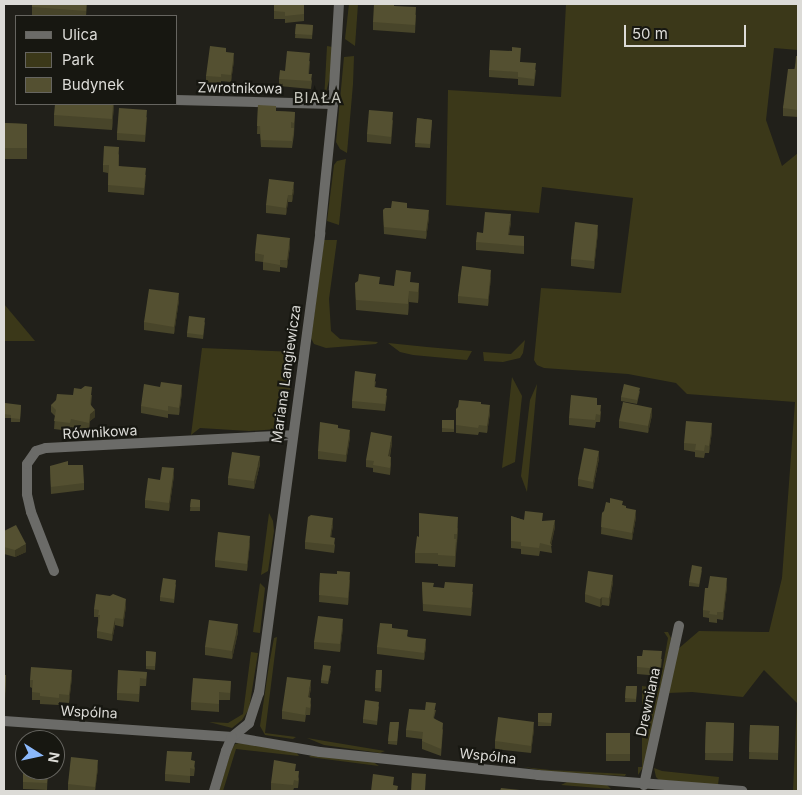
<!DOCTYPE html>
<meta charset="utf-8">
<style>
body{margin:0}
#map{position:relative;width:802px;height:795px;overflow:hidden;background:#21201a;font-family:Inter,sans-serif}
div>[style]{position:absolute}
.green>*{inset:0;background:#3b3819}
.minor>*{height:10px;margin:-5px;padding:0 5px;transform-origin:5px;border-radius:5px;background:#6b6b68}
.wall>*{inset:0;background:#48452a}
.shaded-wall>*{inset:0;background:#3b3822}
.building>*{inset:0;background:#545031}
span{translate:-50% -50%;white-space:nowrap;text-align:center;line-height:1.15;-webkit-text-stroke:4.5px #171711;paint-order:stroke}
.street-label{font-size:14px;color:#dcdbd7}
.neighbourhood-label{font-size:15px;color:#c4c4bb;letter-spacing:1px}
.frame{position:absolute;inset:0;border:5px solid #dcdbd7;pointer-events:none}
.legend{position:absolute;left:15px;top:15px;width:162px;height:90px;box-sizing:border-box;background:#171711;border:1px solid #666560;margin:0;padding:6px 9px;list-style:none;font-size:15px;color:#dcdbd7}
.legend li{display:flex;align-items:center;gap:10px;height:25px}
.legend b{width:25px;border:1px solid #666560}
.north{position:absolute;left:15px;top:730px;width:50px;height:50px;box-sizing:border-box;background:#171711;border:1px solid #666560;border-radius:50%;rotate:100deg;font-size:14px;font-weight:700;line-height:20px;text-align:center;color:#dcdbd7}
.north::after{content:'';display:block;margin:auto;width:18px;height:22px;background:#8bb9fc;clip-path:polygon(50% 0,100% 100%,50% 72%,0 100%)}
.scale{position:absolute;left:624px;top:25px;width:122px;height:22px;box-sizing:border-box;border:2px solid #dcdbd7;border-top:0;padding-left:6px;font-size:15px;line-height:18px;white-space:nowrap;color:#dcdbd7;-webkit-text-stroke:4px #171711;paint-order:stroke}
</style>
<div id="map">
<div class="green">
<i style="clip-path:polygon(349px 4px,358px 4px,355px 46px,345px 39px)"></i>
<i style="clip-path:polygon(566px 4px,798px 4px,798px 50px,774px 48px,766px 120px,782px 166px,798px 153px,798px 791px,793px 791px,797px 703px,764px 670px,743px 697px,692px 692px,668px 693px,678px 649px,699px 631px,769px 632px,782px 578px,795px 402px,687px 394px,676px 383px,628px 374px,544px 368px,537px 365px,534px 360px,541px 288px,621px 293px,633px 198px,542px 187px,539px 213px,446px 205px,448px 90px,561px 97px)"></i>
<i style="clip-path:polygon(327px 46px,333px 47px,332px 68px,324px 101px)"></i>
<i style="clip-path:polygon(354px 56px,353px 84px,347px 153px,340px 149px,336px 142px,344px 57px)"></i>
<i style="clip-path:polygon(346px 159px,345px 166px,339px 225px,327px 221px,334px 165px,337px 161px)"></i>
<i style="clip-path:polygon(324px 240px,337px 240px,329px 299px,331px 331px,340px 339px,378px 342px,376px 344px,326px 348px,314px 344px,311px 338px)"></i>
<i style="clip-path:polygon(4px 304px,35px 341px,4px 341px)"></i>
<i style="clip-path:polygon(525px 340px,523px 353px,520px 358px,503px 362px,484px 361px,483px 352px,511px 354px)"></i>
<i style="clip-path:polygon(388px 343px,427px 347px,472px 351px,467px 360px,413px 355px,400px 352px)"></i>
<i style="clip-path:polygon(202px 348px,296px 352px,285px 423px,278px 429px,249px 431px,200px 428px,191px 435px)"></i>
<i style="clip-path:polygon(512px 377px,522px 396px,515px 462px,502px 468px)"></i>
<i style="clip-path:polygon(537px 384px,527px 492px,521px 476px,530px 400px)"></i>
<i style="clip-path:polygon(269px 513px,273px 521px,274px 531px,268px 571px,261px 575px)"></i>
<i style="clip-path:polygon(260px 583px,265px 588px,260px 633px,253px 632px)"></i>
<i style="clip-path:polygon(664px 632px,668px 632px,671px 638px,670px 645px,644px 766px,638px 775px,638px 767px,642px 767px,642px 686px,659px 688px,668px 638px)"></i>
<i style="clip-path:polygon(277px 637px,265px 733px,296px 737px,293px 739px,265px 735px,260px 726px,269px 665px,274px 638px)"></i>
<i style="clip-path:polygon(251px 652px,258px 653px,249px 709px,242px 720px,232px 728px,209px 722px,228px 723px,243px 714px)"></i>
<i style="clip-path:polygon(307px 738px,385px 751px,380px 753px,324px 745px)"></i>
<i style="clip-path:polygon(239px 743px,296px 752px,299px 756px,236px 749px,223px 791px,219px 791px,231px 751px,235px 744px)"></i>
<i style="clip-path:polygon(313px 754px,372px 761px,379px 766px,309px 757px)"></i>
<i style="clip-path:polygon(523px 767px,550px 770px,626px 774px,625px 776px,550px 772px)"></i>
<i style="clip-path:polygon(654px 768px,662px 771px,719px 777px,718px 785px,659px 780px,656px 777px)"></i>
<i style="clip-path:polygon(567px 782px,606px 784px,611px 789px,561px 785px)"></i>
</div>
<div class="minor">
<i style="left:176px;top:100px;width:157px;rotate:1.5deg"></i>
<i style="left:54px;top:571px;width:63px;rotate:-111.3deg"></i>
<i style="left:31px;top:512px;width:18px;rotate:-103deg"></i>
<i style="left:27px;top:494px;width:30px;rotate:-90deg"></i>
<i style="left:27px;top:464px;width:16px;rotate:-55deg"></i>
<i style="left:36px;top:451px;width:10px;rotate:-17deg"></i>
<i style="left:46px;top:448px;width:246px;rotate:-3deg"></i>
<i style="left:4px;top:721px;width:229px;rotate:4deg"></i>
<i style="left:232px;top:737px;width:89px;rotate:9.7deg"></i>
<i style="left:320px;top:752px;width:219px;rotate:6deg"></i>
<i style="left:538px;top:775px;width:205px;rotate:4.5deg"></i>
<i style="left:232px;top:737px;width:22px;rotate:-39deg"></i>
<i style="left:249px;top:723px;width:32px;rotate:-72deg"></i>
<i style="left:259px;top:693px;width:464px;rotate:-82.4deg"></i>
<i style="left:320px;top:233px;width:130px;rotate:-84.2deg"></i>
<i style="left:333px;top:104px;width:100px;rotate:-86.6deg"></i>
<i style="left:644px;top:785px;width:163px;rotate:-77.6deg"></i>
<i style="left:214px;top:791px;width:42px;rotate:-73.3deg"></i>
<i style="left:226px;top:751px;width:15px;rotate:-67deg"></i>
</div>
<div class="wall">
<i style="clip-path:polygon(32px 4px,87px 4px,86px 16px,32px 16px)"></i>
<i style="clip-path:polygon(274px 4px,304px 4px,304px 21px,285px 23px,285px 19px,274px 19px)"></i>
<i style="clip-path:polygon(394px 6px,416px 15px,415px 33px,373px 30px,373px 22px)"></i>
<i style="clip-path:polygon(296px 24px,313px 25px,312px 39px,295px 38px)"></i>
<i style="clip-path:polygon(226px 52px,234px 60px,231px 82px,221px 81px,221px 85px,206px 83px,206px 76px)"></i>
<i style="clip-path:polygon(798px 56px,798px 117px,783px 116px,783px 108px)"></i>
<i style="clip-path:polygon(310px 61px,309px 74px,312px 81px,311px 89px,279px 86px,279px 79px,285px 71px)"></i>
<i style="clip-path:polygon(521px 62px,536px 70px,534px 86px,518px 85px,518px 79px,489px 77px,489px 70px)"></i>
<i style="clip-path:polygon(114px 104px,112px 130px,54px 126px,54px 115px)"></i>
<i style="clip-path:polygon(258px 105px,276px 111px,295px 112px,294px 135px,292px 148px,261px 147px,260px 134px,257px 134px)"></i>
<i style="clip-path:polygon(147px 117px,145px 142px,117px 140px,117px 133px)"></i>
<i style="clip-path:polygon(417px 118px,432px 120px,430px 148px,415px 147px)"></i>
<i style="clip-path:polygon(393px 120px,391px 144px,367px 142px,367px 134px)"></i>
<i style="clip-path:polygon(4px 123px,27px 124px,27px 159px,4px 159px)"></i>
<i style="clip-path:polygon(119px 154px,119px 166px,146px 175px,144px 195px,108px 192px,108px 173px,103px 172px,103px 165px)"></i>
<i style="clip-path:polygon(294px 190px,292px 202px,288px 202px,286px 215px,266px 213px,266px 205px)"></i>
<i style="clip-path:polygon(391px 208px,407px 208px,429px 217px,426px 239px,384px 234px,383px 210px)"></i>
<i style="clip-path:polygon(511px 222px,509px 235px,524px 244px,524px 254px,476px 250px,476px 242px,483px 233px)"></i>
<i style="clip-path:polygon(598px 232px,594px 269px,571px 266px,571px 259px)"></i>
<i style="clip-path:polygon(290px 246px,287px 268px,280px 267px,280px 272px,263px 270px,263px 262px,255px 261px,255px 253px)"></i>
<i style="clip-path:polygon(491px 277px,488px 306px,458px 303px,458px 296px)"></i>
<i style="clip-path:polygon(355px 283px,394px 286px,411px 283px,419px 283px,418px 303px,409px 302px,408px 315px,356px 310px)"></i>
<i style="clip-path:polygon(179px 300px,174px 334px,144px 330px,144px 322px)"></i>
<i style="clip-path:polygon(205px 322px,203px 339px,187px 337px,187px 333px)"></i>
<i style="clip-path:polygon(376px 381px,375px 387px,387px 396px,385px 411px,352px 408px,352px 401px)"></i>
<i style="clip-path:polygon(640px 391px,637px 404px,621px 401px,621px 397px)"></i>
<i style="clip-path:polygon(182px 392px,179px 415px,168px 414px,168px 418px,141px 413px,141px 406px)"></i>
<i style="clip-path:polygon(73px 395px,92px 395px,91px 405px,95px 417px,90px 421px,89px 431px,71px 427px,70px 431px,54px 429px,55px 416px,51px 412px,51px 405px)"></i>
<i style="clip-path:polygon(481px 404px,490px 413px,487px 433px,479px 432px,478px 435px,456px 433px,456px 409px)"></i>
<i style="clip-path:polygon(21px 405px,20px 422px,11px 422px,11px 418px,4px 418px,4px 414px)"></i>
<i style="clip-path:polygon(597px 405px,601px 412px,600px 422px,596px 422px,595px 428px,569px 425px,569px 418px)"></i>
<i style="clip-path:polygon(652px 415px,648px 433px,619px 428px,619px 421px)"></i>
<i style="clip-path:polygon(442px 420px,454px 420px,454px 432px,442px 432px)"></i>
<i style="clip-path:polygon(338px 428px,350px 437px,346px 462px,318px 459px,318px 451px)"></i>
<i style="clip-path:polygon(712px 431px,709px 453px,705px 453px,704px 458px,695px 457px,695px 452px,684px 450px,684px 443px)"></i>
<i style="clip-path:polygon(392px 443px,390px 457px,391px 464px,390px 475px,373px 472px,373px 468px,366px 467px,366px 460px)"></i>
<i style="clip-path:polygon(599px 458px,593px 489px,578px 486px,578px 479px)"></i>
<i style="clip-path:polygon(260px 464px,254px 489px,228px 485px,228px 478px)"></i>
<i style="clip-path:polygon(68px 465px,84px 483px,84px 490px,51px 494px,50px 466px)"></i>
<i style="clip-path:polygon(174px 475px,169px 511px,145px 508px,145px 500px,160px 480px)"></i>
<i style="clip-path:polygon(191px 499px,200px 500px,200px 511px,190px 511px)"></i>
<i style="clip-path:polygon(623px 505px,636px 517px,632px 540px,601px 534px,602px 513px)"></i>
<i style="clip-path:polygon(511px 516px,524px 520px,543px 521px,555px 527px,551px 545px,552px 553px,540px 551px,539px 556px,521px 554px,521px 549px,511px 548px)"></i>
<i style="clip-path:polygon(333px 525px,331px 537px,335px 545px,334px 553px,305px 549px,305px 542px)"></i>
<i style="clip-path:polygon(458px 528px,455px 567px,438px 566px,438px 564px,415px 563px,415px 553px,419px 537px)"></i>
<i style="clip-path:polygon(4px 531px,26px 552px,15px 557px,4px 554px)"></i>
<i style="clip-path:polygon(250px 543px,247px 571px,215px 567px,215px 560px)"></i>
<i style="clip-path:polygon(702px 570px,699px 587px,689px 586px,689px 582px)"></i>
<i style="clip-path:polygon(320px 573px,350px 580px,348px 605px,319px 602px)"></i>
<i style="clip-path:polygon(422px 582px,434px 587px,473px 592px,471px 616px,423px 611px)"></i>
<i style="clip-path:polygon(613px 582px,609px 606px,602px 605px,600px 607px,585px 602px,585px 594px)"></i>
<i style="clip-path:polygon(176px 584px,174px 603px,160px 601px,160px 597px)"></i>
<i style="clip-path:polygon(727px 586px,723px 620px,717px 619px,717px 623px,709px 622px,709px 618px,703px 617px,703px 610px,708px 588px)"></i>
<i style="clip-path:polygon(126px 606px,123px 627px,115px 625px,112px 641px,97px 638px,97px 631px,98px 622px,98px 617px,94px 617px,94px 609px)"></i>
<i style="clip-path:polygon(343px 627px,340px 652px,314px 649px,314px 642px)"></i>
<i style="clip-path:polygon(392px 628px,426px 646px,424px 660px,377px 654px,377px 647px)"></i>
<i style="clip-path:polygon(238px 632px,232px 659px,205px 655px,205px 647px)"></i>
<i style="clip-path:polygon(146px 651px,156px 652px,155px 670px,146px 669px)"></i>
<i style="clip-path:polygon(637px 656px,662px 659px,660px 676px,637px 674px)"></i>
<i style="clip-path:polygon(331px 670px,328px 684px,321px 683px,321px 680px)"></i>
<i style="clip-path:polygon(376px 670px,382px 670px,381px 692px,375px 691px)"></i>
<i style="clip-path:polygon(147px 672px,146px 686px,140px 686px,139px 702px,117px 700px,117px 693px)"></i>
<i style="clip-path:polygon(4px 675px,6px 675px,5px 702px,4px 702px)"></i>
<i style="clip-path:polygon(72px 677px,69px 703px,59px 702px,59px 705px,40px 704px,40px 700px,32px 700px,32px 688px,30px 687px,30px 680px)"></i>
<i style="clip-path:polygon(231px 681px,230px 700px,219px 700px,219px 712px,191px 710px,191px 702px)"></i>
<i style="clip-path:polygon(626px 686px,637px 686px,636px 702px,625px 702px)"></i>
<i style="clip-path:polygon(311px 688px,309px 698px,311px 705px,310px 715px,306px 715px,305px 722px,282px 719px,282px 711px)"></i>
<i style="clip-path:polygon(379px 706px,377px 725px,363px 723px,363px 719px)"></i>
<i style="clip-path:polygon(425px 710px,436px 710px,434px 718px,443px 730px,441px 756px,422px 749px,422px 739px,406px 737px,406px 730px)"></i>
<i style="clip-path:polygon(538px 713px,552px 713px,551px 726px,538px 726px)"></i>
<i style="clip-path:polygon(390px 722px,399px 722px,397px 745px,388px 744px)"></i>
<i style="clip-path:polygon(706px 722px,734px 723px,733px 761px,705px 760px)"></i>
<i style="clip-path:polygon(750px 725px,779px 726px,778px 760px,749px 759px)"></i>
<i style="clip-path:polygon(534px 729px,531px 753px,495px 749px,495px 741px)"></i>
<i style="clip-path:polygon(606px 733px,630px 733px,630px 761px,606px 761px)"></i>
<i style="clip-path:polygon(191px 760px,195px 768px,194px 776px,190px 776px,190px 783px,165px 781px,165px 774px)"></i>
<i style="clip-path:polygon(98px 768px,95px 791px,68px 791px,68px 784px)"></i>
<i style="clip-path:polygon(23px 769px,48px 770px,47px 790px,23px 789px)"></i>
<i style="clip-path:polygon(296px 771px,299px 779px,298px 788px,294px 788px,293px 791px,282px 791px,271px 790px,271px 783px)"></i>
</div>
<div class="shaded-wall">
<i style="clip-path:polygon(234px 53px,234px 60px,231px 82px,231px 75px)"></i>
<i style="clip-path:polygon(113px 104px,114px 104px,112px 130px,112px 119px)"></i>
<i style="clip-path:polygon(294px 182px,294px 190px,292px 202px,292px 195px)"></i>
<i style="clip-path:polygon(288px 195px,288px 202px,286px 215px,286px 208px)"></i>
<i style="clip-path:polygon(429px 210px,429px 217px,426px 239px,426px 231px)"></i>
<i style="clip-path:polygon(511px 214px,511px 222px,508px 242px,508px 235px)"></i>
<i style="clip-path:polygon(598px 225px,598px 232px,594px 269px,594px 261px)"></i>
<i style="clip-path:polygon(290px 238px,290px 246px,287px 268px,287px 260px)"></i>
<i style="clip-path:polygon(491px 270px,491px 277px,488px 306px,488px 299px)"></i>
<i style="clip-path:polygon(419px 283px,419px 294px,418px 303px,418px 292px)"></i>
<i style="clip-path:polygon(409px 291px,409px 302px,408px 315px,408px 304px)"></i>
<i style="clip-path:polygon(179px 293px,179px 300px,174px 334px,174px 327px)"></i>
<i style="clip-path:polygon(182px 385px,182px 392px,179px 415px,179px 408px)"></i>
<i style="clip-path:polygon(490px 405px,490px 413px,487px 433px,487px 426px)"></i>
<i style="clip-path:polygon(652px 408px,652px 415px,648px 433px,648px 426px)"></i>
<i style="clip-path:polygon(95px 410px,95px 417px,90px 421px,89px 431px,90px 414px)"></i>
<i style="clip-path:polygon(712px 423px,712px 431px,709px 453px,709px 446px)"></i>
<i style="clip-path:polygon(350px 430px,350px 437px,346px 462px,346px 455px)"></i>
<i style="clip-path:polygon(392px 436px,392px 443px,388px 464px,388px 456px)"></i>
<i style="clip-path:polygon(599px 451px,599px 458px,593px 489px,593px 482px)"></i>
<i style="clip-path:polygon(260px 456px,260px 464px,254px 489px,254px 481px)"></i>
<i style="clip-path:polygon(174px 468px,174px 475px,169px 511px,169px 503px)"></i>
<i style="clip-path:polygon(636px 510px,636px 517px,632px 540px,632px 533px)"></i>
<i style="clip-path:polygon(458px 517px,458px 528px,457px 545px,457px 534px)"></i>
<i style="clip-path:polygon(333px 518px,333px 525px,330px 544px,330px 537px)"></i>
<i style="clip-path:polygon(555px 520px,555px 527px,551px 546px,550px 543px)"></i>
<i style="clip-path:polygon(250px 536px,250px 543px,247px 571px,247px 564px)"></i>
<i style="clip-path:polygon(456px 539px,456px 550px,455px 567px,455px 556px)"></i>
<i style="clip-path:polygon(26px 544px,26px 552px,15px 557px,15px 550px)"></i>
<i style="clip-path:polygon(350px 572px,350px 580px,348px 605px,348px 598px)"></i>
<i style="clip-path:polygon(613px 575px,613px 582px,609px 606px,609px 598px)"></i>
<i style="clip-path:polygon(727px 578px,727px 586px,723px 620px,723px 612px)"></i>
<i style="clip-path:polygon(602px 597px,602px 605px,600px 607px,600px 599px)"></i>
<i style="clip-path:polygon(126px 599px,126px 606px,123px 627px,123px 619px)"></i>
<i style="clip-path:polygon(115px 618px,115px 625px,112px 641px,112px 634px)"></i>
<i style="clip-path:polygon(343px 619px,343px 627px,340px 652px,340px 644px)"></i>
<i style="clip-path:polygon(238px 624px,238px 632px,232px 659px,232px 651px)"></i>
<i style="clip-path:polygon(426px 639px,426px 646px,424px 660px,424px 653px)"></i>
<i style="clip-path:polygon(72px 670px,72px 677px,69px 703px,69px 695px)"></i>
<i style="clip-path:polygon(311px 680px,311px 688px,308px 705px,308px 697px)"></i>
<i style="clip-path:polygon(534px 722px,534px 729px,531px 753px,531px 746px)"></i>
<i style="clip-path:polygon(98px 760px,98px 768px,95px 791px,95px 787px)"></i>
</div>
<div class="building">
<i style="clip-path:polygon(32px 4px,86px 4px,86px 11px,32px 7px)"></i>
<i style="clip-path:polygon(274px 4px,304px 4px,304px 14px,285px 16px,285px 12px,274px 11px)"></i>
<i style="clip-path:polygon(374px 4px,394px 4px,394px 6px,416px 7px,415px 25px,373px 22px)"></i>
<i style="clip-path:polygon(296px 24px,313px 25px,312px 35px,295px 34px)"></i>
<i style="clip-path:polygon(210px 46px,226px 48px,226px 52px,234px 53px,231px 75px,221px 74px,221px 77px,206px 76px)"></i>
<i style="clip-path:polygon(512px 47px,521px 48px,520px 62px,536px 63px,534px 79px,518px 77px,518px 72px,489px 70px,490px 50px,512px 51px)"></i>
<i style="clip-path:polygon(287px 51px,310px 53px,308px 74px,312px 74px,311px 81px,279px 79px,280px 70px,285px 71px)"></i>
<i style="clip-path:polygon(796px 56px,798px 56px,798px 110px,783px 108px,788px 69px,795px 69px)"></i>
<i style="clip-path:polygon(55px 104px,113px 104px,112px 119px,54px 115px)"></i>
<i style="clip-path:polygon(258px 105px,276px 106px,276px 111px,295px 112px,294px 123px,291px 122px,291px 128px,294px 128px,292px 141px,261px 140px,260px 126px,257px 126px)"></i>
<i style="clip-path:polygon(119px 108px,147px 110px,145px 135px,117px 133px)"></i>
<i style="clip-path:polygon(369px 110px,393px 112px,391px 137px,367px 134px)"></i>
<i style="clip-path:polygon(417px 118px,432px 120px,430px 144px,415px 143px)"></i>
<i style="clip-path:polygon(4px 123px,27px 124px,27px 148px,4px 148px)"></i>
<i style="clip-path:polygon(104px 146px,119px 147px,118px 166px,146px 168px,144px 188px,108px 185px,109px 165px,103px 165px)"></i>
<i style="clip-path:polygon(269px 179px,294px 182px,292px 195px,288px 195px,286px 208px,266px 205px)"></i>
<i style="clip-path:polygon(392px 201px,407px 203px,407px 208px,429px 210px,426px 231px,384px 227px,383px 210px,385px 208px,391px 208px)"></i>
<i style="clip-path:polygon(485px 212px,511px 214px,508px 235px,524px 236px,524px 246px,476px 242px,477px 232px,483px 233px)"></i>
<i style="clip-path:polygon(575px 222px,598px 225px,594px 261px,571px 259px)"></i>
<i style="clip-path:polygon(257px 234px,290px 238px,287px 260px,280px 260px,280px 265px,263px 262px,264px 255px,255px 253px)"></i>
<i style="clip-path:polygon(462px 266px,491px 270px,488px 299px,458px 296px)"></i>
<i style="clip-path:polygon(396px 270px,411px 272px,410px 282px,419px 283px,418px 292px,409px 291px,408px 304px,356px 300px,355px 283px,358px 281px,359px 274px,380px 277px,379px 284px,394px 286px)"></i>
<i style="clip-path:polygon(149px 289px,179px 293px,174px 327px,144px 322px)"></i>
<i style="clip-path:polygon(189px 316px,205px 318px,203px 335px,187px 333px)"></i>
<i style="clip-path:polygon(355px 371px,376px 374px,374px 387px,387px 389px,385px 404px,352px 401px)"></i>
<i style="clip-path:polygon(161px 382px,182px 385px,179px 408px,168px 406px,168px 411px,141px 406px,144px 384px,160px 387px)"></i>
<i style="clip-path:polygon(624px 384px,640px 388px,637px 400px,621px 397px)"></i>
<i style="clip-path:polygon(85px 386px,92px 387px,90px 404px,95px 410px,90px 414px,89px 423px,71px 419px,70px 423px,54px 421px,56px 410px,51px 405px,56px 400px,57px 394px,73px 395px,74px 388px,81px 389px)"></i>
<i style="clip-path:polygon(571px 395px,597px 398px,597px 405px,601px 405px,600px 415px,596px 414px,595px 420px,569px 418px)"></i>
<i style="clip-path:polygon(459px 400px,481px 402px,481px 404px,490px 405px,487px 426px,479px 425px,478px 428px,456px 425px,456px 409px,458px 407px)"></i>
<i style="clip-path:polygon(623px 402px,652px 408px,648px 426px,619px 421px)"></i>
<i style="clip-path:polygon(5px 403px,21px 405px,20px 419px,11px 418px,11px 415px,4px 414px)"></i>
<i style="clip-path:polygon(442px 420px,454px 420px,454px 429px,442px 428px)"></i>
<i style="clip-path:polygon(686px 421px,712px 423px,709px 446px,705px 445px,704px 451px,695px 450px,696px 444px,684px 443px)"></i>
<i style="clip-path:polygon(320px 422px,338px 425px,338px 428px,350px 430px,346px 455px,318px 451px)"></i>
<i style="clip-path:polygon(371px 432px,392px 436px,388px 456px,391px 457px,390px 468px,373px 465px,374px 461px,366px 460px)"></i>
<i style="clip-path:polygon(584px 448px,599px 451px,593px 482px,578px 479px)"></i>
<i style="clip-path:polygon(232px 452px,260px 456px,254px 481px,228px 478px)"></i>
<i style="clip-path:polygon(68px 461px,68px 465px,83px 465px,84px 483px,51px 487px,50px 466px)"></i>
<i style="clip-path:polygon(162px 467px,174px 468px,169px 503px,145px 500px,148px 478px,160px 480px)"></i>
<i style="clip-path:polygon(610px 498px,623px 501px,622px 505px,626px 506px,626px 508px,636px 510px,632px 533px,601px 527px,602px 513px,604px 511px,606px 502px,610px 503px)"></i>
<i style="clip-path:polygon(191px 499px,200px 500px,200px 507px,190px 507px)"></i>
<i style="clip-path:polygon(525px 511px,543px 513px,542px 521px,555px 520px,550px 543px,552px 546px,540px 543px,539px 548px,521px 546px,521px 542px,511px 541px,511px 516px,524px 520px)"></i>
<i style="clip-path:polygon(419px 513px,458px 517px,457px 534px,454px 534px,454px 539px,456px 539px,455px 556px,438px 555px,438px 553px,415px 553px,417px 536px,419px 537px)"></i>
<i style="clip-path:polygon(311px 515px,333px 518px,330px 537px,335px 538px,334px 545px,305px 542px,308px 517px)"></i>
<i style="clip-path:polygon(16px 525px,26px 544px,15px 550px,4px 547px,4px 531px)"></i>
<i style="clip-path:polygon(218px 532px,250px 536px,247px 564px,215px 560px)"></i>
<i style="clip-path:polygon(692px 565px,702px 567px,699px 584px,689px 582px)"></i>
<i style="clip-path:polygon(337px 571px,350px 572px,348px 598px,319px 595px,320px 573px,337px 574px)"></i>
<i style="clip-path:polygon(588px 571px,613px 575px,609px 598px,602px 597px,600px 599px,585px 594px)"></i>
<i style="clip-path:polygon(710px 576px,727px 578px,723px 612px,717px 612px,717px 615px,709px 614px,710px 611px,703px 610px,705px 588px,708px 588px)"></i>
<i style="clip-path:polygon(163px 578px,176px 580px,174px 599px,160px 597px)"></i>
<i style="clip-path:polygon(422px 582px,434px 583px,433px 587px,444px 588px,445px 582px,473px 584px,471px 608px,423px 604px)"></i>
<i style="clip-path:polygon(96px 594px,110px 596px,113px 594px,126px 599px,123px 619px,115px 618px,112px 634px,97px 631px,100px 615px,98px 615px,99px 610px,94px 609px)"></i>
<i style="clip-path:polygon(318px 616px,343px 619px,340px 644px,314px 642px)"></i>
<i style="clip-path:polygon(209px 620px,238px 624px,232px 651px,205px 647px)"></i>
<i style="clip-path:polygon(380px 623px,392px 624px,392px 628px,408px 630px,407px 637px,426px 639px,424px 653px,377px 647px)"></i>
<i style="clip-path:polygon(643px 650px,662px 651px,660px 669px,637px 667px,637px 656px,642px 656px)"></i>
<i style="clip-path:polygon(146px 651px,156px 652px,155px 666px,146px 666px)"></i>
<i style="clip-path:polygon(323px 665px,331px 666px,328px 681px,321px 680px)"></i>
<i style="clip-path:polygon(31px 667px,72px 670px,69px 695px,59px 694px,59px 698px,40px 696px,40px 693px,32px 692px,33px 680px,30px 680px)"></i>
<i style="clip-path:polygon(118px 670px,147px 672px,146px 679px,140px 678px,139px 694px,117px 693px)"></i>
<i style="clip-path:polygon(376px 670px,382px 670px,381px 688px,375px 688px)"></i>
<i style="clip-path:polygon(4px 675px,6px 675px,5px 694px,4px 694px)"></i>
<i style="clip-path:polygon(287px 677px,311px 680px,308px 697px,311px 698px,310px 708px,306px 707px,305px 715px,282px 711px)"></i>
<i style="clip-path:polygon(193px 678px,231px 681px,230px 693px,219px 692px,219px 704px,191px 702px)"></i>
<i style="clip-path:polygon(626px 686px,637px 686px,636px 699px,625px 698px)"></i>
<i style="clip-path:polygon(365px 700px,379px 702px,377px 721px,363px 719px)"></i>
<i style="clip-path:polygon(426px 702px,436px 703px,433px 718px,443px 723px,441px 749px,422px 741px,423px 732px,406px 730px,409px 709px,425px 710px)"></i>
<i style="clip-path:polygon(538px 713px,552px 713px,551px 723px,538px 722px)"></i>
<i style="clip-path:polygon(498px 717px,534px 722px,531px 746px,495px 741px)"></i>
<i style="clip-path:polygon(390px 722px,399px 722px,397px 741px,388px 741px)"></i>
<i style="clip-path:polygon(706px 722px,734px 723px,733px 753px,705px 753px)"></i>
<i style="clip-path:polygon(750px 725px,779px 726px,778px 753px,749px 752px)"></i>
<i style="clip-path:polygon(606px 733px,630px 733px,630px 754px,606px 754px)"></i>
<i style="clip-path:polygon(167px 751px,192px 752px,191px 760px,195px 761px,194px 769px,190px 768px,190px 776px,165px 774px)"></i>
<i style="clip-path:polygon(71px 757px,98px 760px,95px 787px,68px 784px)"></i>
<i style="clip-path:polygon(274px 760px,296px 764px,295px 771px,299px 771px,298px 781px,294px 780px,293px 785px,271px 783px)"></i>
<i style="clip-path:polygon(23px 769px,48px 770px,47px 783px,23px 782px)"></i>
<i style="clip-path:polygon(412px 773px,426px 774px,425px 791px,411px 791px)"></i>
<i style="clip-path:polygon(373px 774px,394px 777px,393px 785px,398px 786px,397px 791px,371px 791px)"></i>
<i style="clip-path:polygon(501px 788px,520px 790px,520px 791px,500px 791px)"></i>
</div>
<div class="street-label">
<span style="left:240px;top:88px;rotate:1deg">Zwrotnikowa</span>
<span style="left:286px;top:374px;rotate:-82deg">Mariana Langiewicza</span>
<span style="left:100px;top:432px;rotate:-3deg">Równikowa</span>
<span style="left:648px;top:702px;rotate:-78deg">Drewniana</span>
<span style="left:89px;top:712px;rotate:3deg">Wspólna</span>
<span style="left:488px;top:756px;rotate:6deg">Wspólna</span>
</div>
<div class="neighbourhood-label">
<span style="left:318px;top:98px">BIAŁA</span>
</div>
<div class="frame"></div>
<ul class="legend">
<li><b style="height:6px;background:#6b6b68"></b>Ulica</li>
<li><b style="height:14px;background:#3b3819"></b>Park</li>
<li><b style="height:14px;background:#545031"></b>Budynek</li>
</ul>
<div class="north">N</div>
<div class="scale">50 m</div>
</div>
